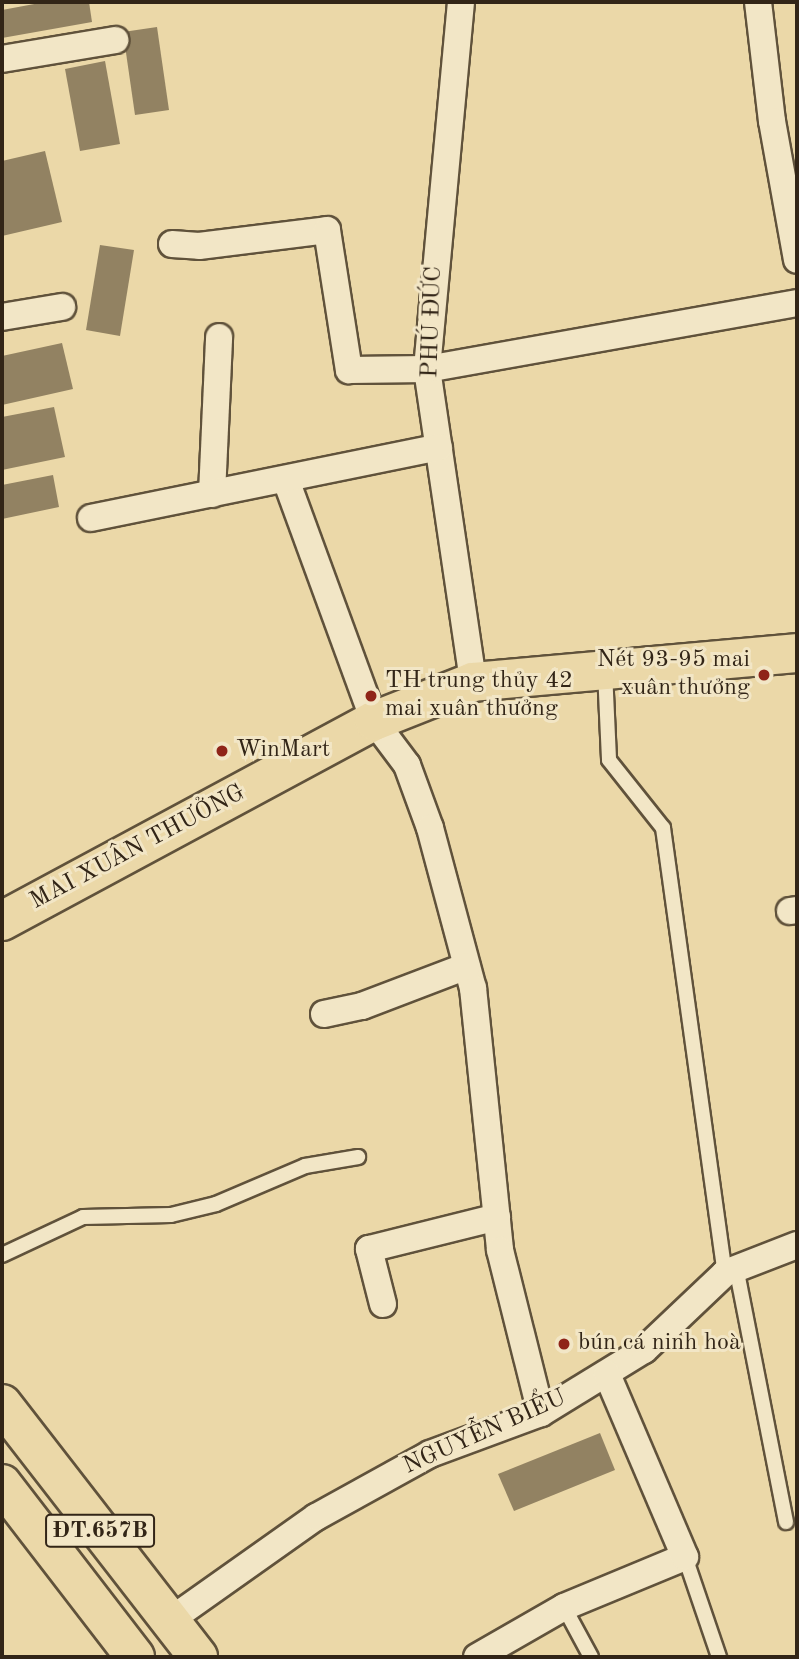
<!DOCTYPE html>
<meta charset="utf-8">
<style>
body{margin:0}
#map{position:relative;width:799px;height:1659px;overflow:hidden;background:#ebd8a8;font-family:"Old Standard TT",serif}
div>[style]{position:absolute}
.building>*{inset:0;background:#928262}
.roads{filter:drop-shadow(2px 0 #60523b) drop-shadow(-2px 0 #60523b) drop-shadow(0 2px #60523b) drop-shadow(0 -2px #60523b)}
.service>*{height:14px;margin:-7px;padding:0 7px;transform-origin:7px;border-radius:7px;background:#f2e6c6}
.minor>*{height:26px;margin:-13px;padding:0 13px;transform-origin:13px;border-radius:13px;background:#f2e6c6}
.primary>*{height:38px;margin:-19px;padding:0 19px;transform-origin:19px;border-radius:19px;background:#ebd8a8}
.dots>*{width:19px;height:19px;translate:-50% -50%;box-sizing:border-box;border:4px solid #f2e6c6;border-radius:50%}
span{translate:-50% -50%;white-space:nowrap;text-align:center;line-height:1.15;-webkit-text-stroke:6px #f2e6c6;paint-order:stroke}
.shield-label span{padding:2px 5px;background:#f2e6c6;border:2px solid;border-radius:5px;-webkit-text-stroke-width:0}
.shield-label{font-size:23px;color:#322517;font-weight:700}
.street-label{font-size:24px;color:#322517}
.poi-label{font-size:24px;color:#322517}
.right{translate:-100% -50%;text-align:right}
.left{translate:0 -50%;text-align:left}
.frame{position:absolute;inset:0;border:4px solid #322517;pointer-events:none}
</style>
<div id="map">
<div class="building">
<i style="clip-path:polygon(45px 2px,89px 2px,92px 22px,2px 38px,2px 10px)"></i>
<i style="clip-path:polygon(157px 27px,169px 110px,135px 115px,123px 32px)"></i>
<i style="clip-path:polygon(105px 61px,120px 144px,80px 151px,65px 69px)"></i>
<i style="clip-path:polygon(45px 151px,62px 222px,2px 236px,2px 161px)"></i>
<i style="clip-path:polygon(100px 245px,134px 250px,120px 336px,86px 330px)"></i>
<i style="clip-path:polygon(62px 343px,73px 389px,2px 405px,2px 356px)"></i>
<i style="clip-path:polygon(54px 407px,65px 457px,2px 470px,2px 417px)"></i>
<i style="clip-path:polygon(53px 475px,59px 507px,2px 519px,2px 485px)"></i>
<i style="clip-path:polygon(600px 1433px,615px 1470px,514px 1511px,498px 1474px)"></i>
</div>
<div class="roads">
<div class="service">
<i style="left:605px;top:671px;width:89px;rotate:87.4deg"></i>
<i style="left:609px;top:760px;width:87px;rotate:51.5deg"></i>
<i style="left:663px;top:828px;width:449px;rotate:82.1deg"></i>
<i style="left:2px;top:1255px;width:89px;rotate:-25.1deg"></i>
<i style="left:83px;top:1217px;width:88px;rotate:-1.3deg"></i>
<i style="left:171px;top:1215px;width:46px;rotate:-13.7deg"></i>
<i style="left:216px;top:1204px;width:97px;rotate:-23.1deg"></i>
<i style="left:305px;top:1166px;width:54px;rotate:-9.6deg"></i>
<i style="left:736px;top:1267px;width:260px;rotate:78.9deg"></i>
<i style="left:685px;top:1557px;width:106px;rotate:71.2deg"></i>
<i style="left:564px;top:1607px;width:57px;rotate:61.6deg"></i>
</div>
<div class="minor">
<i style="left:461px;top:2px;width:369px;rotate:95.3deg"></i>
<i style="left:427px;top:369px;width:316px;rotate:81.6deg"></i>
<i style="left:758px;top:2px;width:120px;rotate:83.3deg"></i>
<i style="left:772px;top:121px;width:141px;rotate:79.8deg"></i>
<i style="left:2px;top:59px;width:115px;rotate:-9.5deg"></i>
<i style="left:172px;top:244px;width:27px;rotate:4deg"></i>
<i style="left:199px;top:246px;width:129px;rotate:-7.1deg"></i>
<i style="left:327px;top:230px;width:142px;rotate:81.1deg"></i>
<i style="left:349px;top:370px;width:78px;rotate:-0.7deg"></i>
<i style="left:427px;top:369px;width:376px;rotate:-10.1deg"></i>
<i style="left:2px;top:317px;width:61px;rotate:-9.5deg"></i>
<i style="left:286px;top:480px;width:257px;rotate:69.9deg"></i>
<i style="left:374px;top:721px;width:55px;rotate:53.1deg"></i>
<i style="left:407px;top:765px;width:67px;rotate:69.9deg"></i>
<i style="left:430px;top:828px;width:166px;rotate:75deg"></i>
<i style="left:473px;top:988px;width:263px;rotate:84.1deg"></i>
<i style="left:500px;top:1250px;width:168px;rotate:75.9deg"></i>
<i style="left:212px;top:494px;width:157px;rotate:-87.4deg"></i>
<i style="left:91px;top:518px;width:355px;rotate:-11.5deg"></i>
<i style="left:790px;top:911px;width:7px;rotate:-8deg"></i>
<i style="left:324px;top:1014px;width:39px;rotate:-12deg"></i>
<i style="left:362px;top:1006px;width:112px;rotate:-20.9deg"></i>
<i style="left:383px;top:1304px;width:57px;rotate:-104.3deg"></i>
<i style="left:369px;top:1249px;width:132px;rotate:-14deg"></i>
<i style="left:169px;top:1621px;width:180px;rotate:-35.3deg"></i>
<i style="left:316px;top:1517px;width:130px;rotate:-28.9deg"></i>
<i style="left:430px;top:1454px;width:118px;rotate:-20.3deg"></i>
<i style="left:541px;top:1413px;width:121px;rotate:-31.5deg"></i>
<i style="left:644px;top:1350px;width:112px;rotate:-43.5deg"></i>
<i style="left:725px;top:1273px;width:77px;rotate:-21.3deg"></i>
<i style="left:477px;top:1657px;width:100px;rotate:-29.9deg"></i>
<i style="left:564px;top:1607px;width:131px;rotate:-22.5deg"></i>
<i style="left:685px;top:1557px;width:199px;rotate:-113.1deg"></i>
</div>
<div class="primary">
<i style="left:2px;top:921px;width:422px;rotate:-28.3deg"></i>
<i style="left:374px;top:721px;width:106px;rotate:-21.5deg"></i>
<i style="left:473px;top:682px;width:325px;rotate:-5.1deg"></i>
<i style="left:2px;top:1404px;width:320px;rotate:52.2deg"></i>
<i style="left:2px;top:1484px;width:218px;rotate:52.4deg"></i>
</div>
</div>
<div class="dots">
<i style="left:764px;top:675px;background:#8f2418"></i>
<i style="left:371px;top:696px;background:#8f2418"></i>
<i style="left:222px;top:751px;background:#8f2418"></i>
<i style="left:564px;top:1344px;background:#8f2418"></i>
</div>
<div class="shield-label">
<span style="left:100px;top:1531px">ĐT.657B</span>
</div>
<div class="street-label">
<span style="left:433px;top:322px;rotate:-88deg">PHÚ ĐỨC</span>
<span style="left:138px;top:848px;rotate:-28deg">MAI XUÂN THƯỞNG</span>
<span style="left:485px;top:1433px;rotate:-24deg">NGUYỄN BIỂU</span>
</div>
<div class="poi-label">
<span class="right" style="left:750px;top:675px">Nét 93-95 mai<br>xuân thưởng</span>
<span class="left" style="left:385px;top:696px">TH trung thủy 42<br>mai xuân thưởng</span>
<span class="left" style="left:236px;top:751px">WinMart</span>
<span class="left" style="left:578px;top:1344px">bún cá ninh hoà</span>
</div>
<div class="frame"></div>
</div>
